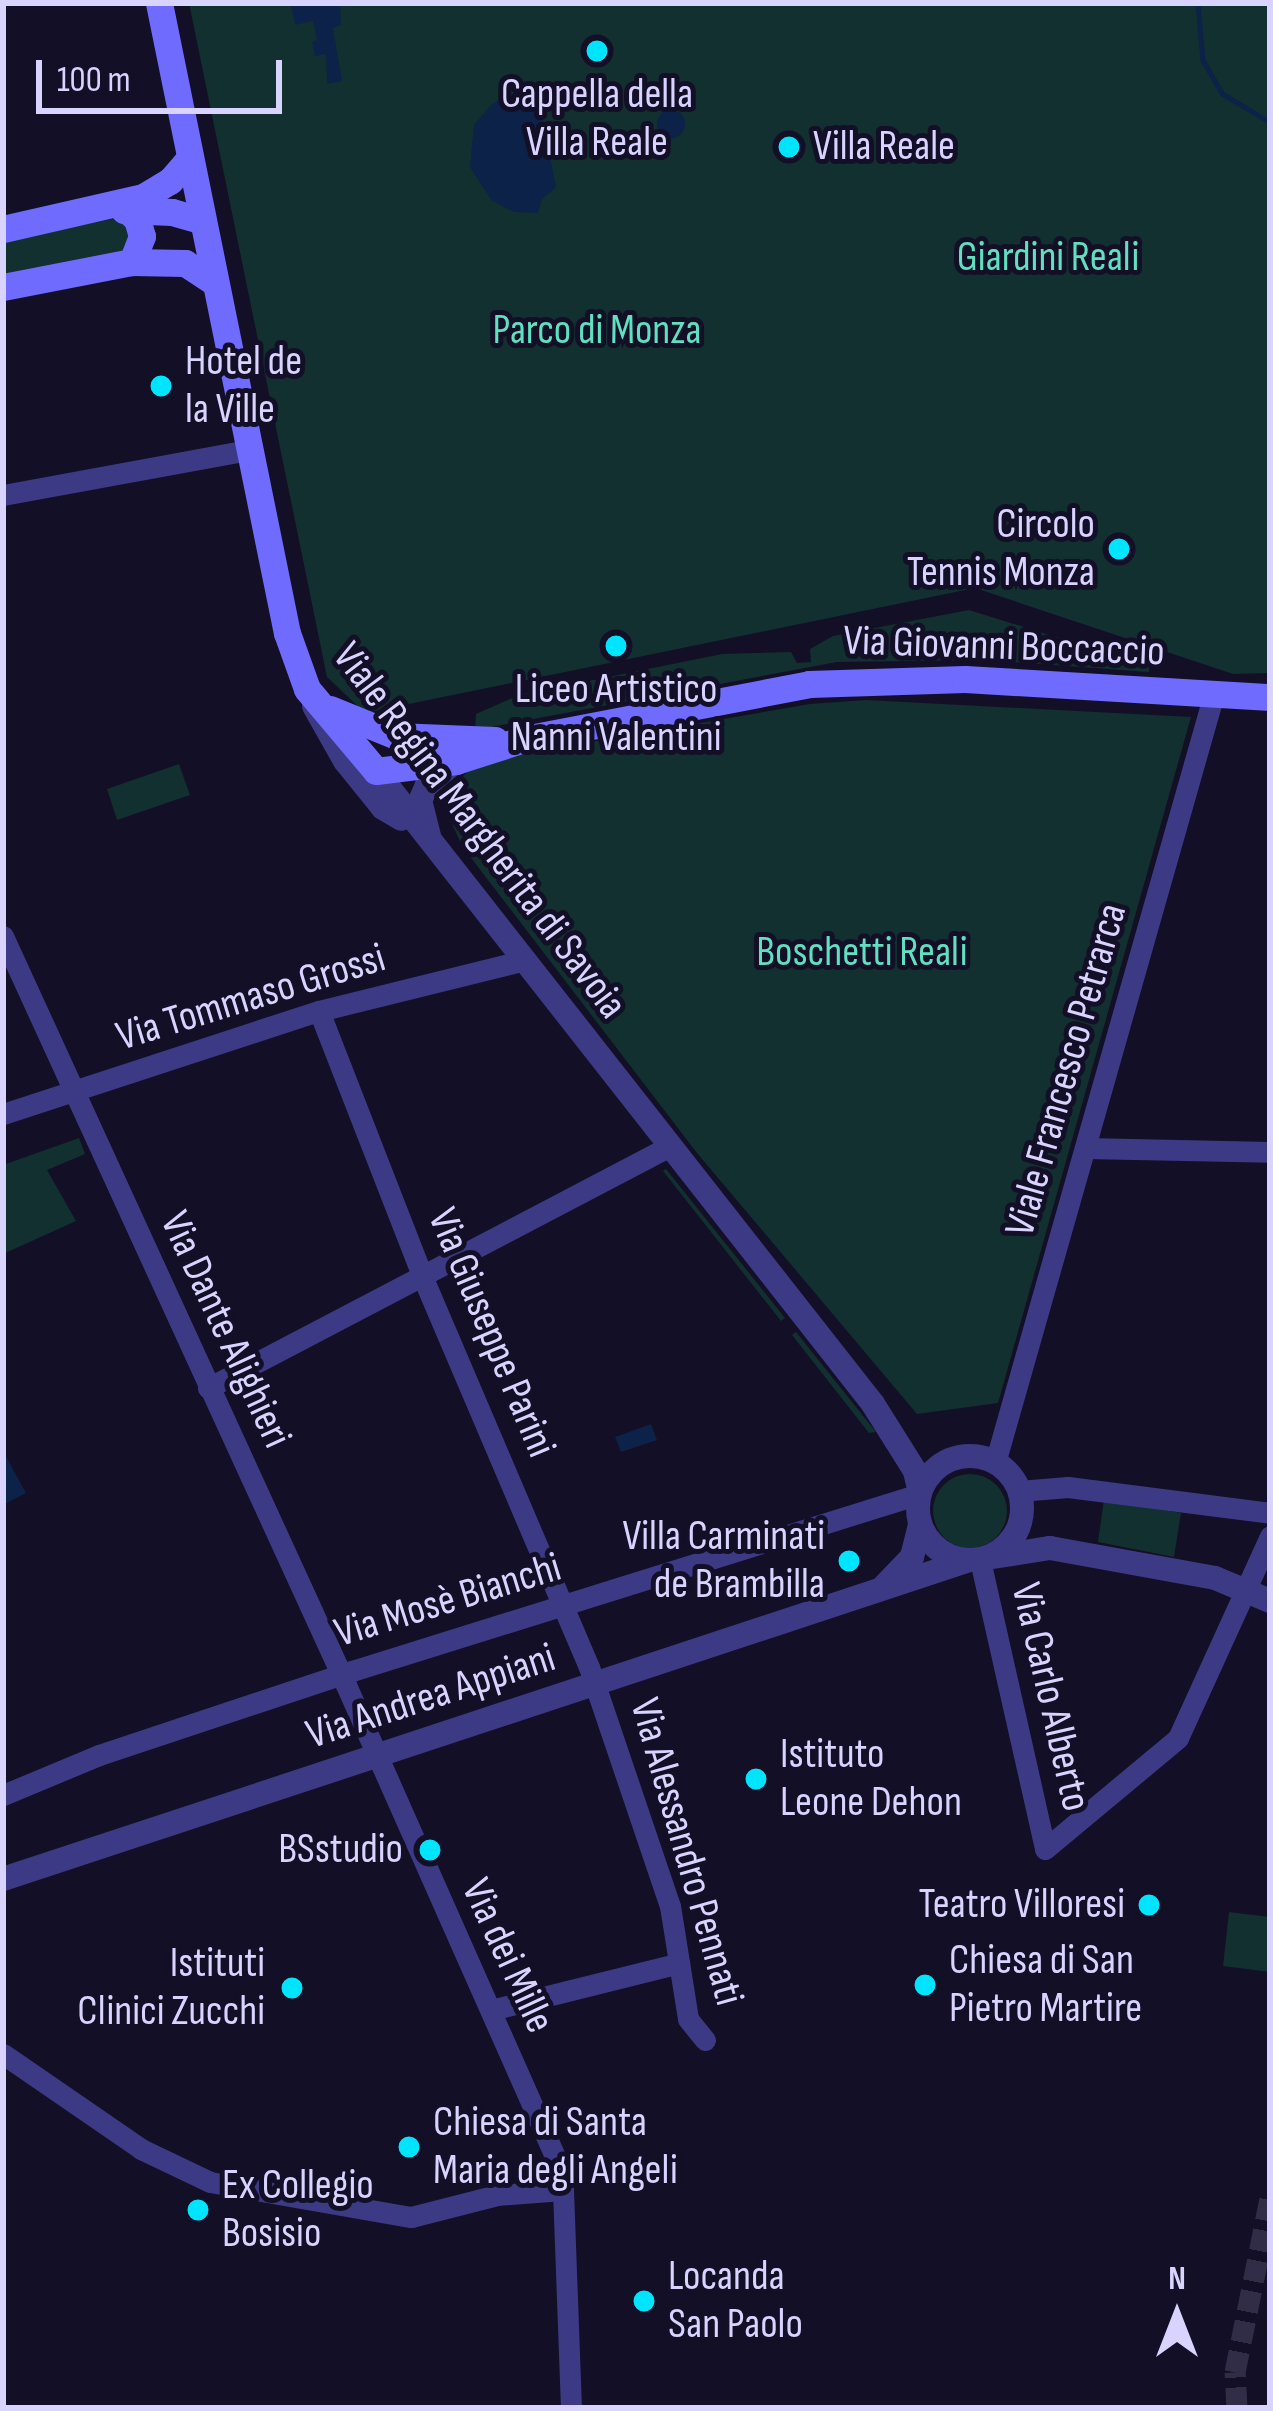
<!DOCTYPE html>
<meta charset="utf-8">
<style>
body{margin:0}
#map{position:relative;width:1273px;height:2411px;overflow:hidden;background:#130f26;font-family:"Sofia Sans Condensed",sans-serif}
div>[style]{position:absolute}
.green>*{inset:0;background:#12302f}
.round{border-radius:50%}
.water>*{inset:0;background:#0c2248}
.stream>*{height:4.5px;margin:-2.25px;padding:0 2.25px;transform-origin:2.25px;border-radius:2.25px;background:#0c2248}
.minor-tunnel>*{height:21px;margin-top:-10.5px;transform-origin:0;background:repeating-linear-gradient(90deg,#312d47 0 21px,transparent 0 31px)}
.minor>*{height:21px;margin:-10.5px;padding:0 10.5px;transform-origin:10.5px;border-radius:10.5px;background:#3d3a85}
.tertiary>*{height:24px;margin:-12px;padding:0 12px;transform-origin:12px;border-radius:12px;background:#3d3a85}
.tertiary>.ring{margin:-12px;padding:0;box-sizing:content-box;background:none;border:24px solid #3d3a85;border-radius:50%}
.secondary>*{height:27px;margin:-13.5px;padding:0 13.5px;transform-origin:13.5px;border-radius:13.5px;background:#6f6bff}
.dots>*{width:33px;height:33px;translate:-50% -50%;box-sizing:border-box;border:6px solid #130f26;border-radius:50%}
span{translate:-50% -50%;white-space:nowrap;text-align:center;line-height:1.15;-webkit-text-stroke:10px #130f26;paint-order:stroke}
.poi-label{font-size:42px;color:#d9d4ff}
.left{translate:0 -50%;text-align:left}
.right{translate:-100% -50%;text-align:right}
.park-label{font-size:42px;color:#5fe0c0}
.street-label{font-size:42px;color:#d9d4ff}
.frame{position:absolute;inset:0;border:6px solid #d9d4ff;pointer-events:none}
.north{position:absolute;left:1117px;top:2255px;width:120px;height:120px;-webkit-text-stroke:9px #130f26;paint-order:stroke;rotate:0deg;font-size:33px;font-weight:700;line-height:48px;text-align:center;color:#d9d4ff}
.north::after{content:'';display:block;margin:auto;width:42px;height:54px;background:#d9d4ff;clip-path:polygon(50% 0,100% 100%,50% 72%,0 100%)}
.scale{position:absolute;left:36px;top:60px;width:246px;height:54px;box-sizing:border-box;border:6px solid #d9d4ff;border-top:0;padding-left:15px;font-size:36px;line-height:42px;white-space:nowrap;color:#d9d4ff;-webkit-text-stroke:9px #130f26;paint-order:stroke}
</style>
<div id="map">
<div class="green">
<i style="clip-path:polygon(189px 3px,1270px 3px,1270px 673px,1233px 674px,975px 588px,365px 713px,327px 677px)"></i>
<i style="clip-path:polygon(113px 219px,131px 225px,128px 251px,3px 278px,3px 240px)"></i>
<i style="clip-path:polygon(969px 610px,1149px 666px,1149px 672px,985px 660px,837px 662px,475px 730px,476px 714px,519px 695px,722px 654px,791px 652px,797px 663px,811px 662px,810px 649px,833px 636px)"></i>
<i style="clip-path:polygon(866px 700px,1191px 717px,998px 1403px,917px 1414px,697px 1153px,462px 846px,443px 803px,474px 762px,810px 704px)"></i>
<i style="clip-path:polygon(179px 764px,190px 795px,117px 820px,107px 789px)"></i>
<i style="clip-path:polygon(79px 1138px,85px 1154px,47px 1170px,76px 1221px,3px 1254px,3px 1165px)"></i>
<i style="clip-path:polygon(666px 1169px,785px 1318px,781px 1321px,663px 1171px)"></i>
<i style="clip-path:polygon(796px 1332px,876px 1432px,869px 1433px,792px 1335px)"></i>
<i class="round" style="left:933px;top:1474px;width:74px;height:74px"></i>
<i style="clip-path:polygon(1104px 1500px,1181px 1513px,1174px 1557px,1098px 1542px)"></i>
<i style="clip-path:polygon(1229px 1912px,1270px 1917px,1270px 1972px,1223px 1966px)"></i>
</div>
<div class="water">
<i style="clip-path:polygon(303px 3px,340px 3px,341px 25px,333px 28px,342px 81px,327px 84px,326px 54px,315px 56px,312px 42px,317px 40px,313px 21px,295px 25px,291px 6px)"></i>
<i style="clip-path:polygon(514px 93px,524px 104px,541px 110px,550px 157px,556px 187px,542px 199px,538px 213px,514px 212px,492px 201px,470px 167px,474px 125px,492px 104px)"></i>
<i class="round" style="left:657px;top:110px;width:28px;height:28px"></i>
<i style="clip-path:polygon(651px 1424px,657px 1440px,621px 1452px,615px 1437px)"></i>
<i style="clip-path:polygon(3px 1451px,26px 1493px,5px 1504px,3px 1501px)"></i>
</div>
<div class="stream">
<i style="left:1198px;top:3px;width:57px;rotate:85deg"></i>
<i style="left:1203px;top:60px;width:39px;rotate:60deg"></i>
<i style="left:1223px;top:94px;width:55px;rotate:30.8deg"></i>
</div>
<div class="minor-tunnel">
<i style="left:1237px;top:2408px;width:36px;rotate:-93deg"></i>
<i style="left:1235px;top:2372px;width:177px;rotate:-78.6deg"></i>
</div>
<div class="minor">
<i style="left:3px;top:495px;width:250px;rotate:-10.4deg"></i>
<i style="left:3px;top:936px;width:824px;rotate:65.39deg"></i>
<i style="left:346px;top:1685px;width:521px;rotate:66.09deg"></i>
<i style="left:557px;top:2161px;width:30px;rotate:78deg"></i>
<i style="left:563px;top:2190px;width:218px;rotate:87.9deg"></i>
<i style="left:319px;top:1011px;width:287px;rotate:68.7deg"></i>
<i style="left:423px;top:1278px;width:423px;rotate:66.9deg"></i>
<i style="left:589px;top:1667px;width:252px;rotate:71.3deg"></i>
<i style="left:670px;top:1906px;width:114px;rotate:80.9deg"></i>
<i style="left:688px;top:2019px;width:27px;rotate:51deg"></i>
<i style="left:3px;top:1114px;width:332px;rotate:-18.1deg"></i>
<i style="left:319px;top:1011px;width:208px;rotate:-13.9deg"></i>
<i style="left:1085px;top:1148px;width:185px;rotate:1.2deg"></i>
<i style="left:208px;top:1388px;width:519px;rotate:-27.65deg"></i>
<i style="left:995px;top:1463px;width:796px;rotate:-74.11deg"></i>
<i style="left:1019px;top:1491px;width:49px;rotate:-4.7deg"></i>
<i style="left:1068px;top:1487px;width:204px;rotate:7.3deg"></i>
<i style="left:980px;top:1560px;width:296px;rotate:77.3deg"></i>
<i style="left:1045px;top:1849px;width:173px;rotate:-39.8deg"></i>
<i style="left:1178px;top:1738px;width:222px;rotate:-65.5deg"></i>
<i style="left:3px;top:1795px;width:104px;rotate:-22.6deg"></i>
<i style="left:99px;top:1755px;width:267px;rotate:-18.4deg"></i>
<i style="left:352px;top:1671px;width:594px;rotate:-17.34deg"></i>
<i style="left:491px;top:2010px;width:194px;rotate:-14deg"></i>
<i style="left:3px;top:2054px;width:168px;rotate:34.5deg"></i>
<i style="left:141px;top:2149px;width:76px;rotate:25.6deg"></i>
<i style="left:210px;top:2182px;width:204px;rotate:9.9deg"></i>
<i style="left:411px;top:2217px;width:89px;rotate:-14.3deg"></i>
<i style="left:497px;top:2195px;width:66px;rotate:-4.3deg"></i>
</div>
<div class="tertiary">
<i style="left:314px;top:706px;width:63px;rotate:60.6deg"></i>
<i style="left:345px;top:761px;width:60px;rotate:51deg"></i>
<i style="left:383px;top:808px;width:21px;rotate:31deg"></i>
<i style="left:376px;top:771px;width:805px;rotate:51.86deg"></i>
<i style="left:873px;top:1404px;width:79px;rotate:57.9deg"></i>
<i style="left:915px;top:1471px;width:22px;rotate:77deg"></i>
<i style="left:429px;top:836px;width:36px;rotate:-104deg"></i>
<i style="left:420px;top:801px;width:17px;rotate:-66deg"></i>
<i style="left:427px;top:785px;width:38px;rotate:-40deg"></i>
<i class="ring" style="left:918px;top:1456px;width:80px;height:80px"></i>
<i style="left:993px;top:1557px;width:58px;rotate:-9deg"></i>
<i style="left:1050px;top:1548px;width:168px;rotate:10.3deg"></i>
<i style="left:1215px;top:1578px;width:60px;rotate:22.7deg"></i>
<i style="left:885px;top:1585px;width:39px;rotate:-46deg"></i>
<i style="left:912px;top:1557px;width:32px;rotate:-76deg"></i>
<i style="left:3px;top:1879px;width:1015px;rotate:-18.26deg"></i>
</div>
<div class="secondary">
<i style="left:159px;top:3px;width:643px;rotate:78.52deg"></i>
<i style="left:287px;top:633px;width:59px;rotate:70.3deg"></i>
<i style="left:307px;top:689px;width:107px;rotate:49.9deg"></i>
<i style="left:124px;top:210px;width:48px;rotate:2.4deg"></i>
<i style="left:172px;top:212px;width:32px;rotate:16deg"></i>
<i style="left:127px;top:210px;width:13px;rotate:42deg"></i>
<i style="left:137px;top:219px;width:18px;rotate:74deg"></i>
<i style="left:142px;top:236px;width:28px;rotate:111deg"></i>
<i style="left:3px;top:229px;width:144px;rotate:-12.9deg"></i>
<i style="left:143px;top:197px;width:31px;rotate:-31deg"></i>
<i style="left:170px;top:181px;width:30px;rotate:-49deg"></i>
<i style="left:3px;top:287px;width:131px;rotate:-11deg"></i>
<i style="left:132px;top:262px;width:53px;rotate:1.1deg"></i>
<i style="left:185px;top:263px;width:35px;rotate:33deg"></i>
<i style="left:330px;top:709px;width:71px;rotate:22.2deg"></i>
<i style="left:396px;top:736px;width:99px;rotate:2.3deg"></i>
<i style="left:376px;top:771px;width:81px;rotate:-7.1deg"></i>
<i style="left:456px;top:761px;width:71px;rotate:-17.9deg"></i>
<i style="left:524px;top:739px;width:290px;rotate:-10.9deg"></i>
<i style="left:809px;top:684px;width:156px;rotate:-1.8deg"></i>
<i style="left:965px;top:679px;width:306px;rotate:3.4deg"></i>
</div>
<div class="dots">
<i style="left:597px;top:51px;background:#00e5ff"></i>
<i style="left:789px;top:147px;background:#00e5ff"></i>
<i style="left:161px;top:386px;background:#00e5ff"></i>
<i style="left:1119px;top:549px;background:#00e5ff"></i>
<i style="left:616px;top:646px;background:#00e5ff"></i>
<i style="left:849px;top:1561px;background:#00e5ff"></i>
<i style="left:756px;top:1779px;background:#00e5ff"></i>
<i style="left:430px;top:1850px;background:#00e5ff"></i>
<i style="left:1149px;top:1905px;background:#00e5ff"></i>
<i style="left:925px;top:1985px;background:#00e5ff"></i>
<i style="left:292px;top:1988px;background:#00e5ff"></i>
<i style="left:409px;top:2147px;background:#00e5ff"></i>
<i style="left:198px;top:2210px;background:#00e5ff"></i>
<i style="left:644px;top:2301px;background:#00e5ff"></i>
</div>
<div class="poi-label">
<span style="left:597px;top:119px">Cappella della<br>Villa Reale</span>
<span class="left" style="left:813px;top:147px">Villa Reale</span>
<span class="left" style="left:185px;top:386px">Hotel de<br>la Ville</span>
<span class="right" style="left:1095px;top:549px">Circolo<br>Tennis Monza</span>
<span style="left:616px;top:714px">Liceo Artistico<br>Nanni Valentini</span>
<span class="right" style="left:825px;top:1561px">Villa Carminati<br>de Brambilla</span>
<span class="left" style="left:780px;top:1779px">Istituto<br>Leone Dehon</span>
<span class="right" style="left:403px;top:1850px">BSstudio</span>
<span class="right" style="left:1125px;top:1905px">Teatro Villoresi</span>
<span class="left" style="left:949px;top:1985px">Chiesa di San<br>Pietro Martire</span>
<span class="right" style="left:265px;top:1988px">Istituti<br>Clinici Zucchi</span>
<span class="left" style="left:433px;top:2147px">Chiesa di Santa<br>Maria degli Angeli</span>
<span class="left" style="left:222px;top:2210px">Ex Collegio<br>Bosisio</span>
<span class="left" style="left:668px;top:2301px">Locanda<br>San Paolo</span>
</div>
<div class="park-label">
<span style="left:1048px;top:258px">Giardini Reali</span>
<span style="left:597px;top:331px">Parco di Monza</span>
<span style="left:862px;top:953px">Boschetti Reali</span>
</div>
<div class="street-label">
<span style="left:1004px;top:647px;rotate:2deg">Via Giovanni Boccaccio</span>
<span style="left:479px;top:831px;rotate:53deg">Viale Regina Margherita di Savoia</span>
<span style="left:251px;top:998px;rotate:-17deg">Via Tommaso Grossi</span>
<span style="left:1067px;top:1070px;rotate:-74deg">Viale Francesco Petrarca</span>
<span style="left:225px;top:1330px;rotate:65deg">Via Dante Alighieri</span>
<span style="left:491px;top:1333px;rotate:67deg">Via Giuseppe Parini</span>
<span style="left:448px;top:1601px;rotate:-17deg">Via Mosè Bianchi</span>
<span style="left:431px;top:1697px;rotate:-18deg">Via Andrea Appiani</span>
<span style="left:1050px;top:1697px;rotate:77deg">Via Carlo Alberto</span>
<span style="left:686px;top:1852px;rotate:74deg">Via Alessandro Pennati</span>
<span style="left:507px;top:1956px;rotate:65deg">Via dei Mille</span>
</div>
<div class="frame"></div>
<div class="north">N</div>
<div class="scale">100 m</div>
</div>
